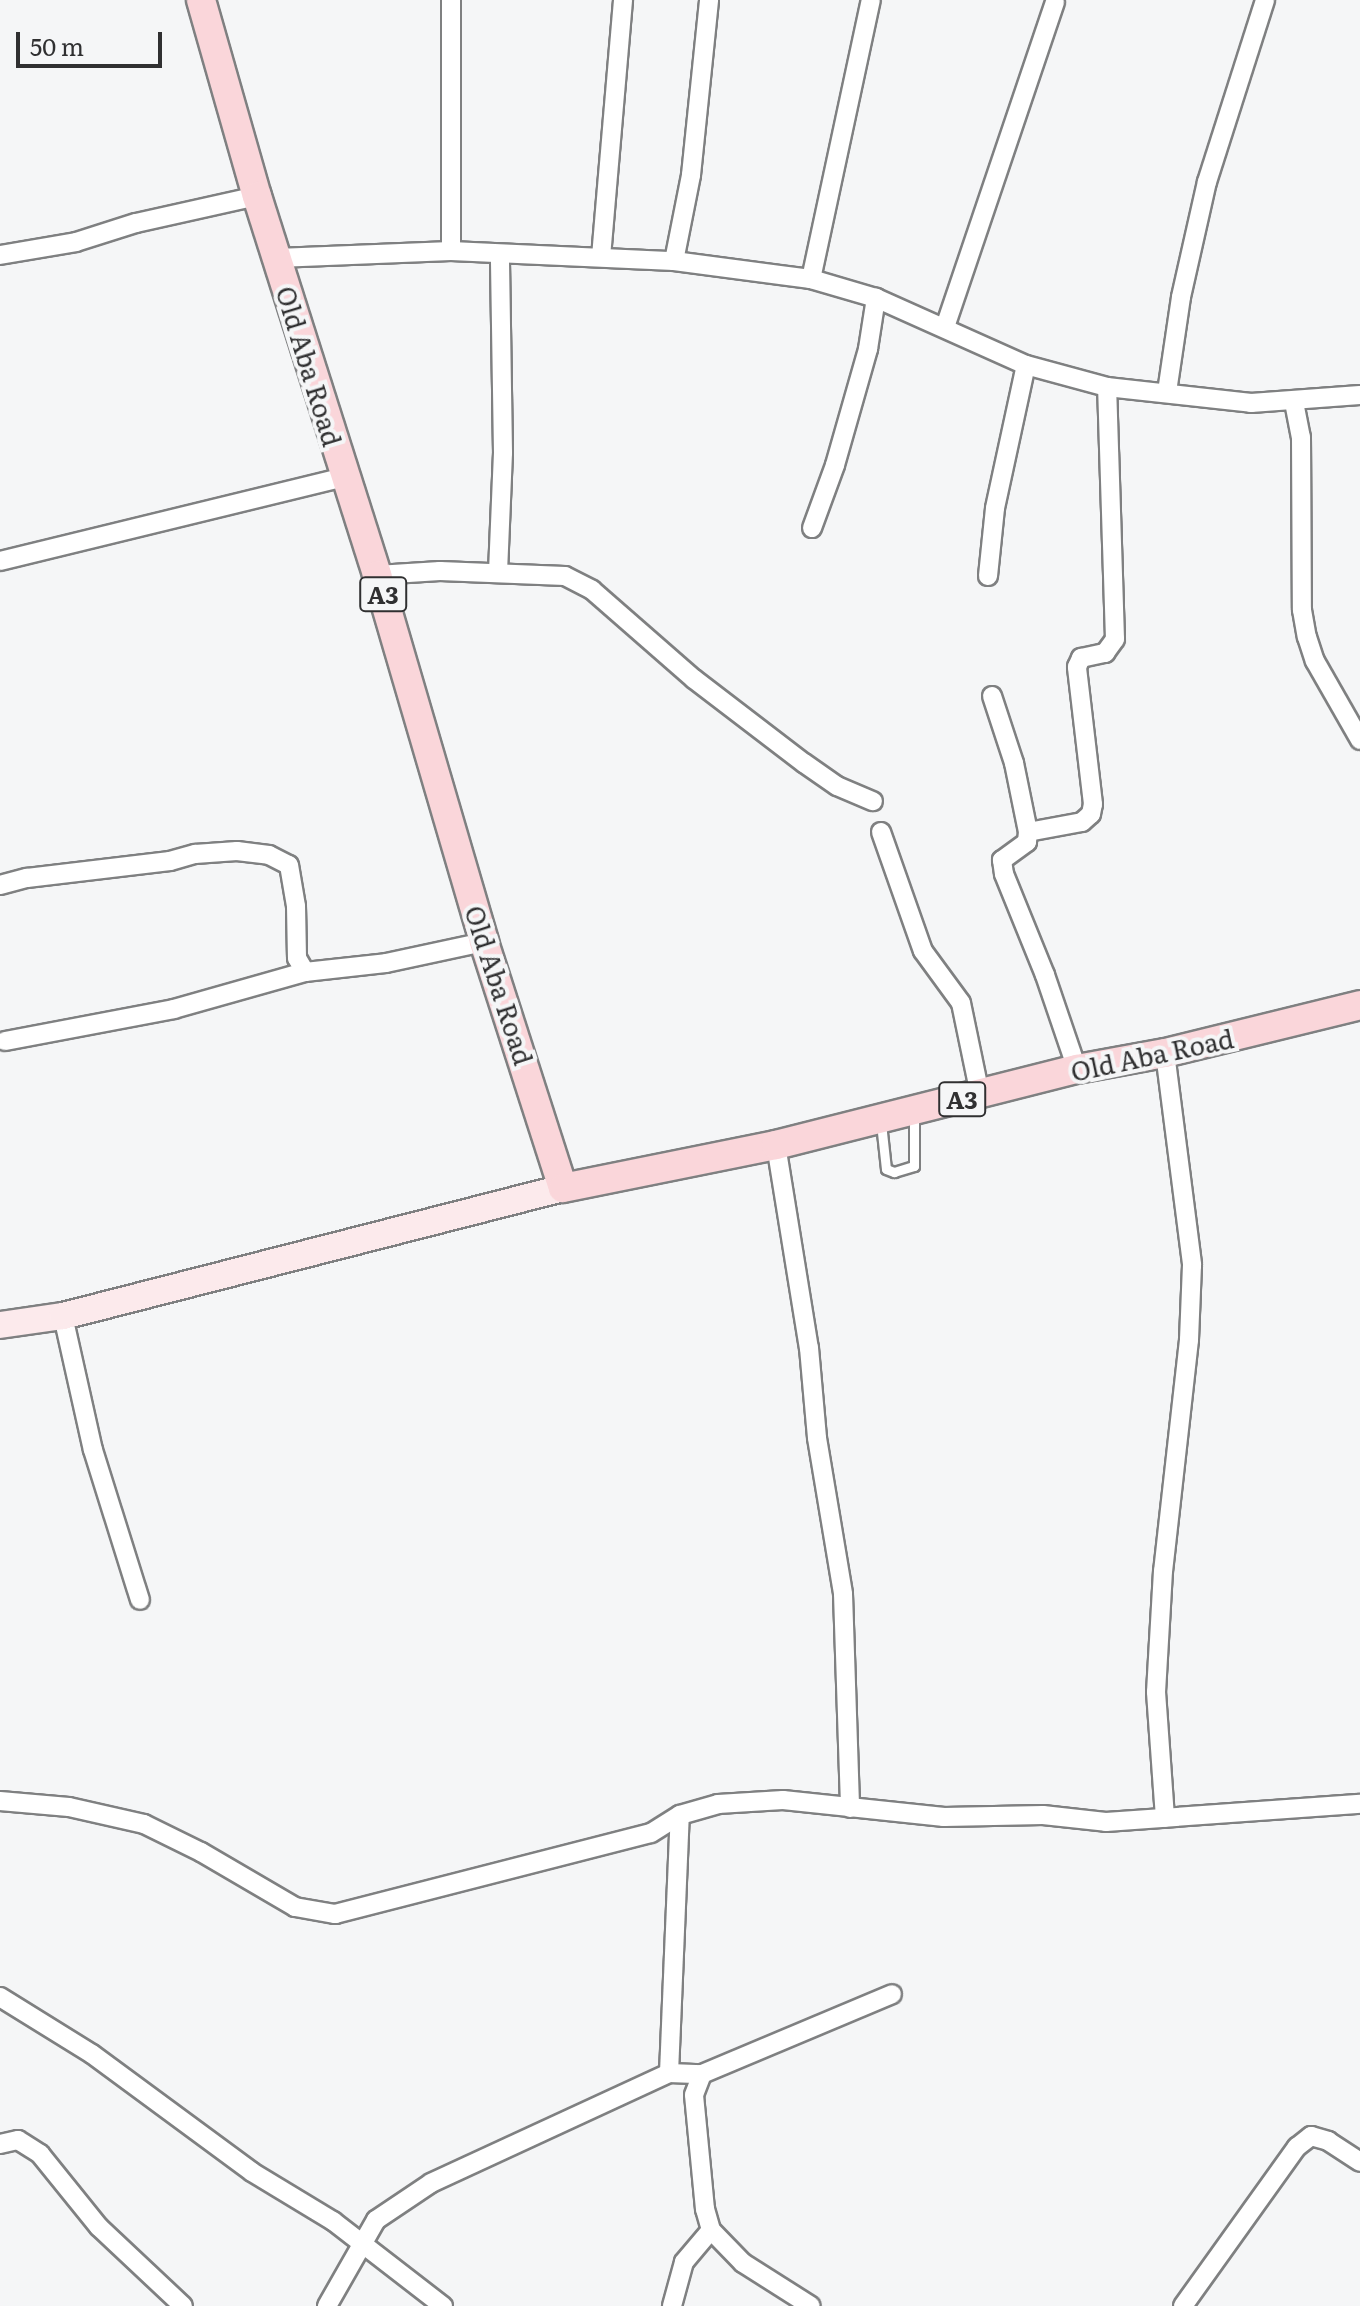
<!DOCTYPE html>
<style>
body{margin:0}
#map{position:relative;width:1360px;height:2306px;overflow:hidden;background:#f5f6f7;font-family:Literata,serif}
div>[style]{position:absolute}
.roads{filter:drop-shadow(2px 0 #7f8081) drop-shadow(-2px 0 #7f8081) drop-shadow(0 2px #7f8081) drop-shadow(0 -2px #7f8081)}
.lane>*{height:9px;margin:-4.5px;padding:0 4.5px;transform-origin:4.5px;border-radius:4.5px;background:#fff}
.street>*{height:18px;margin:-9px;padding:0 9px;transform-origin:9px;border-radius:9px;background:#fff}
.secondary>*{height:26px;margin:-13px;padding:0 13px;transform-origin:13px;border-radius:13px;background:#fceaec}
.primary>*{height:28px;margin:-14px;padding:0 14px;transform-origin:14px;border-radius:14px;background:#fad6da}
span{translate:-50% -50%;white-space:nowrap;text-align:center;line-height:1.15;-webkit-text-stroke:8px #f5f6f7;paint-order:stroke}
.shield-label span{padding:2px 6px;background:#f5f6f7;border:2px solid;border-radius:6px;-webkit-text-stroke-width:0}
.shield-label{font-size:24px;color:#303031;font-weight:700}
.street-label{font-size:26px;color:#303031}
.scale{position:absolute;left:16px;top:32px;width:146px;height:36px;box-sizing:border-box;border:4px solid #303031;border-top:0;padding-left:10px;font-size:24px;line-height:28px;white-space:nowrap;color:#303031;-webkit-text-stroke:6px #f5f6f7;paint-order:stroke}
</style>
<div id="map">
<div class="roads">
<div class="lane">
<i style="left:881px;top:1123px;width:46px;rotate:83.8deg"></i>
<i style="left:886px;top:1169px;width:9px;rotate:21deg"></i>
<i style="left:894px;top:1172px;width:21px;rotate:-17deg"></i>
<i style="left:914px;top:1166px;width:51px;rotate:-90deg"></i>
</div>
<div class="street">
<i style="left:451px;top:0;width:251px;rotate:90deg"></i>
<i style="left:0;top:255px;width:77px;rotate:-9.7deg"></i>
<i style="left:76px;top:242px;width:63px;rotate:-17.6deg"></i>
<i style="left:136px;top:223px;width:124px;rotate:-12.6deg"></i>
<i style="left:601px;top:257px;width:258px;rotate:-85.1deg"></i>
<i style="left:277px;top:258px;width:174px;rotate:-2.3deg"></i>
<i style="left:451px;top:251px;width:223px;rotate:2.6deg"></i>
<i style="left:674px;top:261px;width:138px;rotate:7.5deg"></i>
<i style="left:811px;top:279px;width:68px;rotate:16.3deg"></i>
<i style="left:876px;top:298px;width:164px;rotate:24.1deg"></i>
<i style="left:1026px;top:365px;width:84px;rotate:15.2deg"></i>
<i style="left:1107px;top:387px;width:145px;rotate:6.3deg"></i>
<i style="left:1251px;top:403px;width:109px;rotate:-4.2deg"></i>
<i style="left:674px;top:261px;width:88px;rotate:-78.8deg"></i>
<i style="left:691px;top:175px;width:176px;rotate:-84.1deg"></i>
<i style="left:811px;top:279px;width:285px;rotate:-77.9deg"></i>
<i style="left:945px;top:327px;width:343px;rotate:-71.3deg"></i>
<i style="left:1167px;top:392px;width:96px;rotate:-81.6deg"></i>
<i style="left:1181px;top:297px;width:118px;rotate:-77.3deg"></i>
<i style="left:1207px;top:182px;width:191px;rotate:-72.3deg"></i>
<i style="left:1294px;top:402px;width:36px;rotate:79deg"></i>
<i style="left:1301px;top:437px;width:173px;rotate:89.7deg"></i>
<i style="left:1302px;top:610px;width:27px;rotate:80deg"></i>
<i style="left:1307px;top:637px;width:25px;rotate:72deg"></i>
<i style="left:1315px;top:661px;width:91px;rotate:60.3deg"></i>
<i style="left:812px;top:528px;width:67px;rotate:-69.9deg"></i>
<i style="left:835px;top:465px;width:121px;rotate:-74.1deg"></i>
<i style="left:868px;top:349px;width:52px;rotate:-81.1deg"></i>
<i style="left:0;top:561px;width:355px;rotate:-13.7deg"></i>
<i style="left:498px;top:572px;width:119px;rotate:-87.6deg"></i>
<i style="left:503px;top:453px;width:198px;rotate:-90.9deg"></i>
<i style="left:377px;top:575px;width:63px;rotate:-3.6deg"></i>
<i style="left:440px;top:571px;width:125px;rotate:2.3deg"></i>
<i style="left:565px;top:576px;width:30px;rotate:27deg"></i>
<i style="left:592px;top:590px;width:135px;rotate:41.1deg"></i>
<i style="left:694px;top:679px;width:138px;rotate:37.4deg"></i>
<i style="left:804px;top:763px;width:40px;rotate:34.9deg"></i>
<i style="left:837px;top:786px;width:39px;rotate:23deg"></i>
<i style="left:988px;top:576px;width:68px;rotate:-84.1deg"></i>
<i style="left:995px;top:508px;width:146px;rotate:-77.8deg"></i>
<i style="left:992px;top:696px;width:71px;rotate:71.8deg"></i>
<i style="left:1014px;top:763px;width:70px;rotate:78.5deg"></i>
<i style="left:1028px;top:832px;width:10px;rotate:96deg"></i>
<i style="left:1027px;top:842px;width:31px;rotate:144deg"></i>
<i style="left:1002px;top:860px;width:14px;rotate:82deg"></i>
<i style="left:1004px;top:874px;width:109px;rotate:67.9deg"></i>
<i style="left:1045px;top:975px;width:99px;rotate:71.2deg"></i>
<i style="left:881px;top:832px;width:126px;rotate:70.6deg"></i>
<i style="left:923px;top:951px;width:64px;rotate:53.8deg"></i>
<i style="left:961px;top:1003px;width:94px;rotate:78.3deg"></i>
<i style="left:1028px;top:832px;width:55px;rotate:-10.5deg"></i>
<i style="left:1082px;top:822px;width:12px;rotate:-42deg"></i>
<i style="left:1091px;top:814px;width:10px;rotate:-79deg"></i>
<i style="left:1093px;top:804px;width:138px;rotate:-96.7deg"></i>
<i style="left:1077px;top:667px;width:10px;rotate:-66deg"></i>
<i style="left:1081px;top:658px;width:25px;rotate:-12deg"></i>
<i style="left:1105px;top:653px;width:17px;rotate:-54deg"></i>
<i style="left:1115px;top:639px;width:252px;rotate:-91.8deg"></i>
<i style="left:0;top:885px;width:28px;rotate:-15deg"></i>
<i style="left:27px;top:878px;width:144px;rotate:-6.8deg"></i>
<i style="left:170px;top:861px;width:26px;rotate:-16deg"></i>
<i style="left:195px;top:854px;width:42px;rotate:-4.1deg"></i>
<i style="left:237px;top:851px;width:32px;rotate:7deg"></i>
<i style="left:269px;top:855px;width:22px;rotate:27deg"></i>
<i style="left:289px;top:865px;width:42px;rotate:80.3deg"></i>
<i style="left:296px;top:906px;width:52px;rotate:88.9deg"></i>
<i style="left:297px;top:958px;width:16px;rotate:60deg"></i>
<i style="left:305px;top:972px;width:81px;rotate:-6.3deg"></i>
<i style="left:386px;top:963px;width:100px;rotate:-12.1deg"></i>
<i style="left:5px;top:1041px;width:172px;rotate:-10.7deg"></i>
<i style="left:174px;top:1009px;width:136px;rotate:-15.8deg"></i>
<i style="left:1165px;top:1053px;width:214px;rotate:82.7deg"></i>
<i style="left:1192px;top:1265px;width:75px;rotate:92.3deg"></i>
<i style="left:1189px;top:1340px;width:232px;rotate:96.4deg"></i>
<i style="left:1163px;top:1571px;width:121px;rotate:93.3deg"></i>
<i style="left:1156px;top:1692px;width:126px;rotate:85.9deg"></i>
<i style="left:776px;top:1145px;width:206px;rotate:80.8deg"></i>
<i style="left:809px;top:1348px;width:90px;rotate:84.9deg"></i>
<i style="left:817px;top:1438px;width:158px;rotate:80.5deg"></i>
<i style="left:843px;top:1594px;width:214px;rotate:88.1deg"></i>
<i style="left:63px;top:1316px;width:137px;rotate:77.4deg"></i>
<i style="left:93px;top:1450px;width:157px;rotate:72.6deg"></i>
<i style="left:0;top:1801px;width:69px;rotate:5deg"></i>
<i style="left:69px;top:1807px;width:77px;rotate:12.8deg"></i>
<i style="left:144px;top:1824px;width:64px;rotate:26.2deg"></i>
<i style="left:201px;top:1852px;width:109px;rotate:30.3deg"></i>
<i style="left:295px;top:1907px;width:41px;rotate:9.9deg"></i>
<i style="left:335px;top:1914px;width:326px;rotate:-14.4deg"></i>
<i style="left:651px;top:1833px;width:34px;rotate:-32deg"></i>
<i style="left:0;top:1997px;width:108px;rotate:31.8deg"></i>
<i style="left:92px;top:2054px;width:199px;rotate:36.4deg"></i>
<i style="left:252px;top:2172px;width:95px;rotate:31.2deg"></i>
<i style="left:333px;top:2221px;width:139px;rotate:37.7deg"></i>
<i style="left:669px;top:2073px;width:33px;rotate:2deg"></i>
<i style="left:702px;top:2074px;width:22px;rotate:111deg"></i>
<i style="left:694px;top:2095px;width:115px;rotate:84.5deg"></i>
<i style="left:705px;top:2209px;width:22px;rotate:74deg"></i>
<i style="left:711px;top:2230px;width:42px;rotate:130.2deg"></i>
<i style="left:684px;top:2262px;width:46px;rotate:105.3deg"></i>
<i style="left:702px;top:2074px;width:206px;rotate:-22.8deg"></i>
<i style="left:0;top:2144px;width:18px;rotate:-13deg"></i>
<i style="left:18px;top:2140px;width:26px;rotate:32deg"></i>
<i style="left:40px;top:2154px;width:94px;rotate:51.1deg"></i>
<i style="left:99px;top:2227px;width:115px;rotate:43.2deg"></i>
<i style="left:711px;top:2230px;width:46px;rotate:45.9deg"></i>
<i style="left:743px;top:2263px;width:80px;rotate:32.3deg"></i>
<i style="left:327px;top:2306px;width:99px;rotate:-60.3deg"></i>
<i style="left:376px;top:2220px;width:66px;rotate:-33.9deg"></i>
<i style="left:431px;top:2183px;width:262px;rotate:-24.8deg"></i>
<i style="left:669px;top:2073px;width:258px;rotate:-87.6deg"></i>
<i style="left:680px;top:1815px;width:40px;rotate:-16deg"></i>
<i style="left:718px;top:1804px;width:65px;rotate:-3.5deg"></i>
<i style="left:783px;top:1800px;width:162px;rotate:6deg"></i>
<i style="left:944px;top:1817px;width:99px;rotate:-1.2deg"></i>
<i style="left:1043px;top:1815px;width:63px;rotate:6.3deg"></i>
<i style="left:1106px;top:1822px;width:255px;rotate:-4.1deg"></i>
<i style="left:1183px;top:2306px;width:196px;rotate:-54.4deg"></i>
<i style="left:1297px;top:2147px;width:18px;rotate:-38deg"></i>
<i style="left:1311px;top:2136px;width:18px;rotate:16deg"></i>
<i style="left:1328px;top:2141px;width:38px;rotate:33deg"></i>
</div>
<div class="secondary">
<i style="left:0;top:1325px;width:64px;rotate:-8.1deg"></i>
<i style="left:63px;top:1316px;width:516px;rotate:-14.36deg"></i>
</div>
<div class="primary">
<i style="left:201px;top:0;width:204px;rotate:74.1deg"></i>
<i style="left:257px;top:196px;width:398px;rotate:72.4deg"></i>
<i style="left:377px;top:575px;width:382px;rotate:73.7deg"></i>
<i style="left:484px;top:942px;width:258px;rotate:72.2deg"></i>
<i style="left:563px;top:1188px;width:217px;rotate:-11.4deg"></i>
<i style="left:776px;top:1145px;width:310px;rotate:-14.2deg"></i>
<i style="left:1077px;top:1069px;width:89px;rotate:-10.3deg"></i>
<i style="left:1165px;top:1053px;width:201px;rotate:-13.8deg"></i>
</div>
</div>
<div class="shield-label">
<span style="left:383px;top:594px">A3</span>
<span style="left:962px;top:1099px">A3</span>
</div>
<div class="street-label">
<span style="left:310px;top:366px;rotate:73deg">Old Aba Road</span>
<span style="left:500px;top:985px;rotate:72deg">Old Aba Road</span>
<span style="left:1152px;top:1054px;rotate:-12deg">Old Aba Road</span>
</div>
<div class="scale">50 m</div>
</div>
